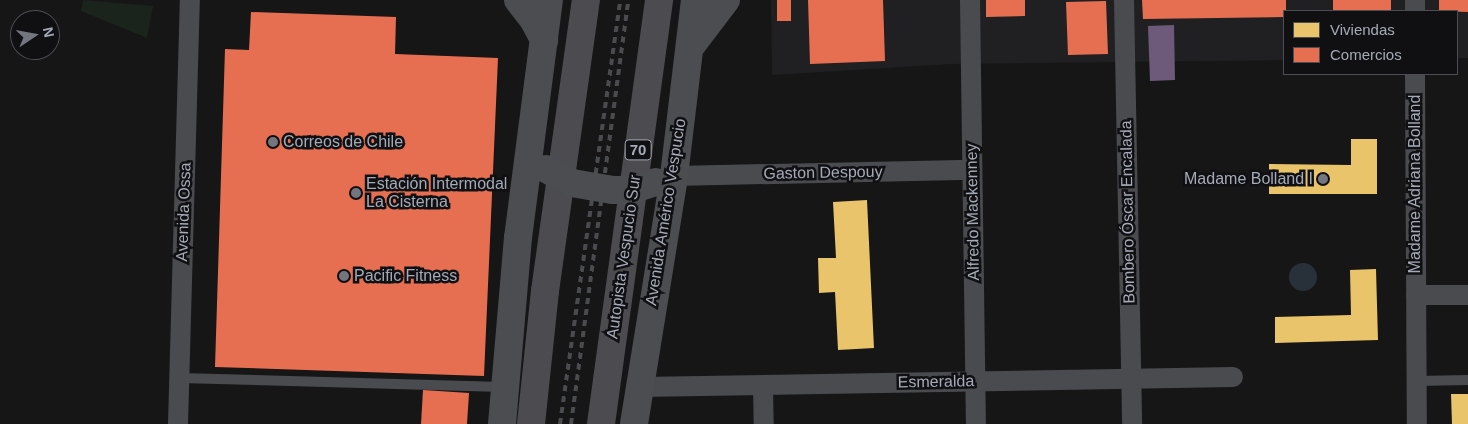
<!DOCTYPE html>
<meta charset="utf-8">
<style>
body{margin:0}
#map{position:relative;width:1468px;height:424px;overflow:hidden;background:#161616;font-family:Helvetica,sans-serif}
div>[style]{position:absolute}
.built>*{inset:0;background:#202022}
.green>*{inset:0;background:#1b231d}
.water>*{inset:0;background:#283039}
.round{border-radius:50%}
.homes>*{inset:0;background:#e9c46a}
.shops>*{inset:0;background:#e76f51}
.offices>*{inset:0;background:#6d597a}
.service>*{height:10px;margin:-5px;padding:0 5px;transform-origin:5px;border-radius:5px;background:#494b4f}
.minor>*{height:20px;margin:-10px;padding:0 10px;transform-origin:10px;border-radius:10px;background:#494b4f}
.primary>*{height:28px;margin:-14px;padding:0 14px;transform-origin:14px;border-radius:14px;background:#4c4d51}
.motorway>*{height:28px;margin:-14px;padding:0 14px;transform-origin:14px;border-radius:14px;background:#4c4c50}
.rail>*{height:4px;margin-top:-2px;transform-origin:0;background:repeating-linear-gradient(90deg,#4a4b4e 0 6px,transparent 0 11px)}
.primary-bridge>*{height:28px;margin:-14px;padding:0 14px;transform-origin:14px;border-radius:14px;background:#4c4d51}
.dots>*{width:14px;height:14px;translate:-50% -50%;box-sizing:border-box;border:2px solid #101012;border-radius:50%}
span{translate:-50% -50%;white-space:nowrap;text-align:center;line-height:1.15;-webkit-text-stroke:5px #101012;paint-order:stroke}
.shield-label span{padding:1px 4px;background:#101012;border:1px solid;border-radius:4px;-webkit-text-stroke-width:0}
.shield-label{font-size:15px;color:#a5aab8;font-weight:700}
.poi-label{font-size:16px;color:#a5aab8}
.left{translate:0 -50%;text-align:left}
.right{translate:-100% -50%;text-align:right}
.street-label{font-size:16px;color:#a5aab8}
.legend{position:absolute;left:1283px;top:10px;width:175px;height:65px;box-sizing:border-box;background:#101012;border:1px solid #4c4e54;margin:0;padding:6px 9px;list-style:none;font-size:15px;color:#a5aab8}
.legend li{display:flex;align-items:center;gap:10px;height:25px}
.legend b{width:25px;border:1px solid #4c4e54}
.north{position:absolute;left:10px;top:10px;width:50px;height:50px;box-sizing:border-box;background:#101012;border:1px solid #4c4e54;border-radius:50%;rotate:78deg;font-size:14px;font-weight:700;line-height:20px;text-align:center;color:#a5aab8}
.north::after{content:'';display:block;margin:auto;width:18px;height:22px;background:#73767f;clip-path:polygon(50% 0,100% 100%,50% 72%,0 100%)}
</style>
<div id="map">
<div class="built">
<i style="clip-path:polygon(771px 0,1468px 0,1468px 58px,1457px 58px,1457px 11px,1284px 11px,1284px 60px,951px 64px,772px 75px)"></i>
</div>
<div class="green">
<i style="clip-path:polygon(83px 0,153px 6px,147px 38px,81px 11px)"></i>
</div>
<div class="water">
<i class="round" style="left:1289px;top:263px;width:28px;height:28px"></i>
</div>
<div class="homes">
<i style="clip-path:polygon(1351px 139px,1377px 139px,1377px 194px,1269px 194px,1269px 164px,1351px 165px)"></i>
<i style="clip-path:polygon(867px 200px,874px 348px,838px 350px,835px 292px,819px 293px,818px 258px,836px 258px,833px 202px)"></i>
<i style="clip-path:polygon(1376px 269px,1378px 340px,1275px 343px,1275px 317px,1351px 315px,1350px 270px)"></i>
<i style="clip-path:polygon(1451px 394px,1468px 394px,1468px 424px,1452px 424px)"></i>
</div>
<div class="shops">
<i style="clip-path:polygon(777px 0,791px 0,791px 21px,777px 21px)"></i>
<i style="clip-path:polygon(808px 0,883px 0,885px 61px,810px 64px)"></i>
<i style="clip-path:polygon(986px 0,1025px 0,1025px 16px,986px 17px)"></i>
<i style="clip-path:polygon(1142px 0,1286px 0,1286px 11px,1284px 17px,1143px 19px)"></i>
<i style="clip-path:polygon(1333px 0,1391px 0,1391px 11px,1333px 11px)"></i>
<i style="clip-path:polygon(1439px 0,1468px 0,1468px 12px,1439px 11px)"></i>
<i style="clip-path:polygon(1106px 1px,1108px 54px,1068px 55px,1066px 2px)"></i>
<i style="clip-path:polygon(251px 12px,396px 17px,395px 54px,498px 58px,484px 376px,215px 367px,225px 49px,249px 50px)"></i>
<i style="clip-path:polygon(423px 390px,469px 393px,467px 424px,421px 424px)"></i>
</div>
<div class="offices">
<i style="clip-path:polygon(1174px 25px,1175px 80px,1150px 81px,1148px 26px)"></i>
</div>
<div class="service">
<i style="left:180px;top:378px;width:323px;rotate:1.6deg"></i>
<i style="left:1416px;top:381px;width:52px;rotate:-1.1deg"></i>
</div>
<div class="minor">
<i style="left:970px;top:0;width:424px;rotate:89.2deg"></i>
<i style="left:1124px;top:0;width:424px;rotate:88.9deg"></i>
<i style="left:1415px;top:0;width:11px;rotate:90deg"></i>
<i style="left:1415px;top:74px;width:350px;rotate:89.7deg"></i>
<i style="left:674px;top:176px;width:298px;rotate:-1.2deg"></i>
<i style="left:1416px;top:295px;width:52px"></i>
<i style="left:763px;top:385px;width:39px;rotate:89deg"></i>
<i style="left:639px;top:387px;width:594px;rotate:-0.96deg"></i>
<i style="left:178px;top:424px;width:424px;rotate:-88.4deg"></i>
</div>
<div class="primary">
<i style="left:518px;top:0;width:24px;rotate:52deg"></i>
<i style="left:533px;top:19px;width:24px;rotate:62deg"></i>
<i style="left:691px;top:46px;width:58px;rotate:-52.7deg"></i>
<i style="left:502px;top:424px;width:187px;rotate:-85.1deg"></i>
<i style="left:518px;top:238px;width:240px;rotate:-82.6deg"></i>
<i style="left:634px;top:424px;width:251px;rotate:-80.8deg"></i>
<i style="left:674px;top:176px;width:177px;rotate:-83.2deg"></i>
</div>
<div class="motorway">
<i style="left:531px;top:424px;width:134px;rotate:-84deg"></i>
<i style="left:545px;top:291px;width:294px;rotate:-82deg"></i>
<i style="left:601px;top:424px;width:428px;rotate:-82.2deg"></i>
</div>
<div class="rail">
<i style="left:560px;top:424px;width:428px;rotate:-81.9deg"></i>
<i style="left:571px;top:424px;width:428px;rotate:-82.3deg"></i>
</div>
<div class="primary-bridge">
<i style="left:546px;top:169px;width:30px;rotate:28deg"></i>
<i style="left:572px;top:183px;width:42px;rotate:9.7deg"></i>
<i style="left:613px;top:190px;width:18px"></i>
<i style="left:631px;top:190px;width:26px;rotate:-18deg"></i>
</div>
<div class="dots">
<i style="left:273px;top:142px;background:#73767f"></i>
<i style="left:1323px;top:179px;background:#73767f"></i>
<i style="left:356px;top:193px;background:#73767f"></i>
<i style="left:344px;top:276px;background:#73767f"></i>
</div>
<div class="shield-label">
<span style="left:638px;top:150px">70</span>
</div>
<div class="poi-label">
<span class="left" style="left:283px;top:142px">Correos de Chile</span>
<span class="right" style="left:1313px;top:179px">Madame Bolland I</span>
<span class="left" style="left:366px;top:193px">Estación Intermodal<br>La Cisterna</span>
<span class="left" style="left:354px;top:276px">Pacific Fitness</span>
</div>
<div class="street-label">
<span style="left:823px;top:173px;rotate:-1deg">Gaston Despouy</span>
<span style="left:1415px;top:184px;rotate:-90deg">Madame Adriana Bolland</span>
<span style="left:184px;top:212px;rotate:-88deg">Avenida Ossa</span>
<span style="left:666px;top:212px;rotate:-81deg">Avenida Américo Vespucio</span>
<span style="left:973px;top:212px;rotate:-91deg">Alfredo Mackenney</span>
<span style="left:1128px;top:212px;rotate:-91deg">Bombero Óscar Encalada</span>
<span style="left:624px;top:257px;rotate:-82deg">Autopista Vespucio Sur</span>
<span style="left:936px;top:382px;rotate:-1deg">Esmeralda</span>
</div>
<ul class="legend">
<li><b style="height:14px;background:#e9c46a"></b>Viviendas</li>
<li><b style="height:14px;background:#e76f51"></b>Comercios</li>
</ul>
<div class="north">N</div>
</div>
